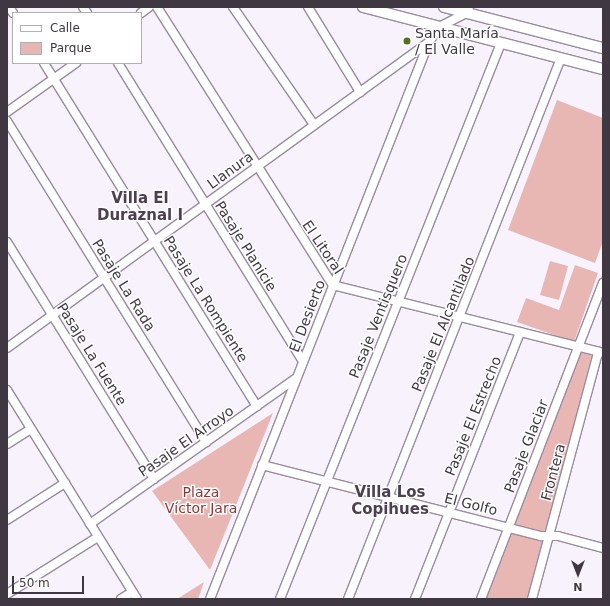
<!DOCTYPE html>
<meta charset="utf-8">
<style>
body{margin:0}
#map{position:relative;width:610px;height:606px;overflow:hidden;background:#f8f2fc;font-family:"DejaVu Sans",sans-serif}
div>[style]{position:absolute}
.green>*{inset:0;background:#e8b7b4}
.roads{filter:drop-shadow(1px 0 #998ba2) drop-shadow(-1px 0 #998ba2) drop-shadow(0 1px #998ba2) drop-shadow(0 -1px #998ba2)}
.minor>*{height:8px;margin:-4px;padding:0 4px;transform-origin:4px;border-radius:4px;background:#fff}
.tertiary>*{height:10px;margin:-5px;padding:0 5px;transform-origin:5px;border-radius:5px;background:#fff}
.dots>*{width:11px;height:11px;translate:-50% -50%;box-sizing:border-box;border:2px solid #fff;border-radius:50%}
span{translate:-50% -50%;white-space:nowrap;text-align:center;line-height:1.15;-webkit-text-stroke:3px #fff;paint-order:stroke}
.poi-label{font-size:14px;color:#3f3842}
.left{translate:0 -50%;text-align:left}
.street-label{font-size:14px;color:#3f3842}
.park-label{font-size:14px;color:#8e3637}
.neighbourhood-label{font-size:15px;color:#4c3f53;font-weight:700}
.frame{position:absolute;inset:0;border:8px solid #3f3842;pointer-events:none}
.legend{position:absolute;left:12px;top:12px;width:130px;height:52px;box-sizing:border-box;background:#fff;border:1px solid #b2afb3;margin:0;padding:5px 7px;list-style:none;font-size:12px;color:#3f3842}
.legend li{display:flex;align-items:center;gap:8px;height:20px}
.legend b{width:20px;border:1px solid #b2afb3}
.north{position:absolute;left:558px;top:554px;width:40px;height:40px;-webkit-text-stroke:3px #fff;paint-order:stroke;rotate:180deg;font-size:11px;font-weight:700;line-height:16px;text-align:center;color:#3f3842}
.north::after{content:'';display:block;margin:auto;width:14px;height:18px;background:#3f3842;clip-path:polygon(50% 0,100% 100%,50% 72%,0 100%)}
.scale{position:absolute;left:12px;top:576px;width:72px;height:18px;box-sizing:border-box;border:2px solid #3f3842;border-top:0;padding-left:5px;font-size:12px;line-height:14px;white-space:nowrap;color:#3f3842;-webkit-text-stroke:3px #fff;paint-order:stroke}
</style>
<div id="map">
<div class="green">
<i style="clip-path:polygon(557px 100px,603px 118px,603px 241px,595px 263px,508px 230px)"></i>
<i style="clip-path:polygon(550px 261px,568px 266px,559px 300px,540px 295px)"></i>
<i style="clip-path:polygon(575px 265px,598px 273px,574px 342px,517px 322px,526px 298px,559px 310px)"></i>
<i style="clip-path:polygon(579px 352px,592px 355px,529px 599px,486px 599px)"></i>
<i style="clip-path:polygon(273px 413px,210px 570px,152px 491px)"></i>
<i style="clip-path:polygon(204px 582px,198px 599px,177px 599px)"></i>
</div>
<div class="roads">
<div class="minor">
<i style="left:9px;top:7px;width:7px;rotate:56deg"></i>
<i style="left:83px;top:7px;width:7px;rotate:56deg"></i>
<i style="left:157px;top:7px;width:329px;rotate:57.7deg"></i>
<i style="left:333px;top:285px;width:278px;rotate:14.1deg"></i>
<i style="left:233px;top:7px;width:143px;rotate:55.5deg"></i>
<i style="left:308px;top:7px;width:100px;rotate:58.5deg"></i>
<i style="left:141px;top:13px;width:10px;rotate:-37deg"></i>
<i style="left:44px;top:63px;width:404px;rotate:58.2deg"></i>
<i style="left:118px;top:63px;width:351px;rotate:58.2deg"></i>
<i style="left:7px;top:112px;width:85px;rotate:-35.4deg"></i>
<i style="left:7px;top:121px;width:378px;rotate:58.2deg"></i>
<i style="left:7px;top:242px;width:279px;rotate:58.2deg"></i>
<i style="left:7px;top:348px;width:521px;rotate:-35.95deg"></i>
<i style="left:429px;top:42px;width:18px;rotate:-56deg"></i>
<i style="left:439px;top:27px;width:31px;rotate:-27deg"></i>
<i style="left:467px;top:13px;width:6px;rotate:-72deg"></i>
<i style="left:7px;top:390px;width:246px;rotate:58.1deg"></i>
<i style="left:7px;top:444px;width:28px;rotate:-32deg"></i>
<i style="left:262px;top:465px;width:288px;rotate:14.3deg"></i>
<i style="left:541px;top:536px;width:17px"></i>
<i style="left:558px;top:536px;width:47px;rotate:14.9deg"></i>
<i style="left:7px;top:520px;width:69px;rotate:-32.5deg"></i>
<i style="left:90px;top:524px;width:251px;rotate:-35.3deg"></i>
<i style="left:7px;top:594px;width:107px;rotate:-32.1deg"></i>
<i style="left:121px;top:599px;width:13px;rotate:-32deg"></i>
<i style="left:210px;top:599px;width:599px;rotate:-68.54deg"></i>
<i style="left:280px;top:599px;width:598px;rotate:-68.32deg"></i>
<i style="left:348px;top:599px;width:581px;rotate:-68.51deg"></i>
<i style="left:415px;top:599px;width:287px;rotate:-68.5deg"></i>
<i style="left:481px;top:599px;width:339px;rotate:-68.9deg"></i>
<i style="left:532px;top:599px;width:256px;rotate:-75deg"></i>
</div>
<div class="tertiary">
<i style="left:363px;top:7px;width:248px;rotate:14.5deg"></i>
<i style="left:444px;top:7px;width:164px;rotate:14.5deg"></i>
</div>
</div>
<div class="dots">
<i style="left:407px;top:41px;background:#556f22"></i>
</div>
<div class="poi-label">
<span class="left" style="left:415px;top:41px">Santa María<br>/ El Valle</span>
</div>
<div class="street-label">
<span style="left:230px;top:170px;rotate:-36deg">Llanura</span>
<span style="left:246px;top:246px;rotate:58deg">Pasaje Planicie</span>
<span style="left:323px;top:247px;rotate:56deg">El Litoral</span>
<span style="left:124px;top:285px;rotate:58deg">Pasaje La Rada</span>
<span style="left:206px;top:299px;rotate:58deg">Pasaje La Rompiente</span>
<span style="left:307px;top:316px;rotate:-69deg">El Desierto</span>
<span style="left:378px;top:316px;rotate:-68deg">Pasaje Ventisquero</span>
<span style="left:443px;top:324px;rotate:-68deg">Pasaje El Alcantilado</span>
<span style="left:92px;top:354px;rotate:58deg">Pasaje La Fuente</span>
<span style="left:473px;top:416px;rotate:-68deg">Pasaje El Estrecho</span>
<span style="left:186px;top:441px;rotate:-35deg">Pasaje El Arroyo</span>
<span style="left:526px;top:446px;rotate:-69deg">Pasaje Glaciar</span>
<span style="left:553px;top:472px;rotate:-75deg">Frontera</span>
<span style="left:471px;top:504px;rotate:14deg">El Golfo</span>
</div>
<div class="park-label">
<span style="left:201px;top:500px">Plaza<br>Víctor Jara</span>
</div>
<div class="neighbourhood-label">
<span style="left:140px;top:207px">Villa El<br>Duraznal I</span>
<span style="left:390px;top:501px">Villa Los<br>Copihues</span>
</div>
<div class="frame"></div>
<ul class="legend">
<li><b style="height:5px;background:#fff"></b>Calle</li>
<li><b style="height:11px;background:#e8b7b4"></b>Parque</li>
</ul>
<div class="north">N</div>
<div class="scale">50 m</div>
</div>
